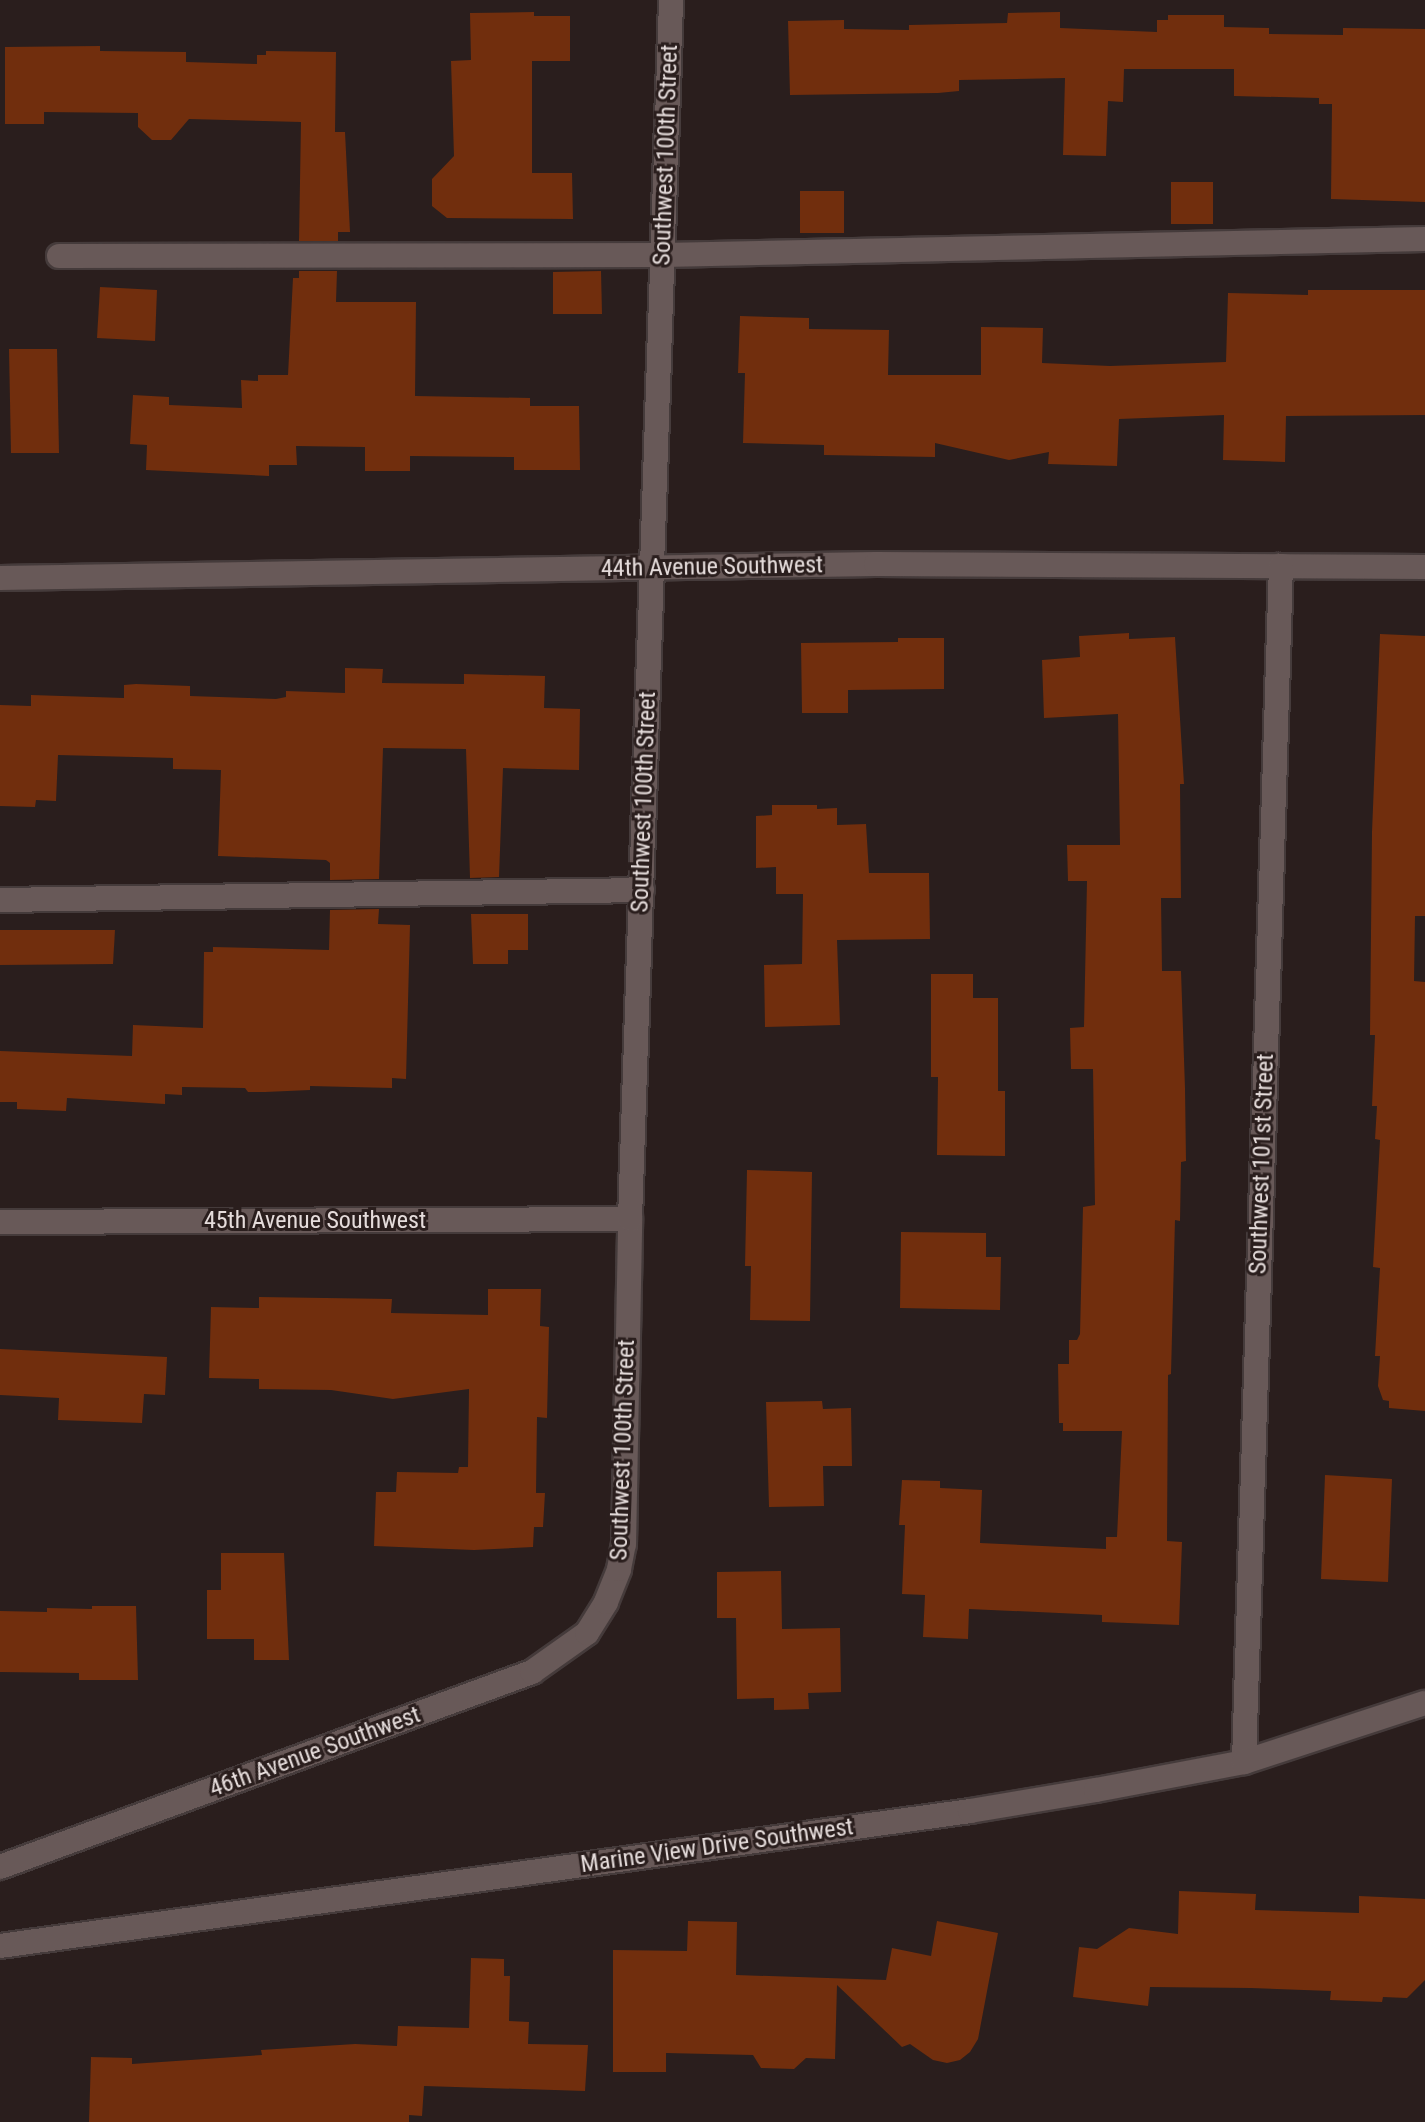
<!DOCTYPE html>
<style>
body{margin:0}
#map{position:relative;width:1425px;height:2122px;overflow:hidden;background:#2a1e1d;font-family:"Roboto Condensed",sans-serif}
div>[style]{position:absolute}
.building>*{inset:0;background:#712e0d}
.roads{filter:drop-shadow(2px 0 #453b3b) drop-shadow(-2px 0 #453b3b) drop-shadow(0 2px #453b3b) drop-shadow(0 -2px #453b3b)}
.minor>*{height:24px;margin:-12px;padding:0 12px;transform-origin:12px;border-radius:12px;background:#685958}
span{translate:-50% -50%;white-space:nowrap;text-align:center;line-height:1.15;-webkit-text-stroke:6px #2a1e1d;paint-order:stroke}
.street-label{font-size:24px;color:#e5dcdb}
</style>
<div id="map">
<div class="building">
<i style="clip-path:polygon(534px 12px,534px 16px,570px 16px,570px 61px,532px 61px,532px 173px,572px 173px,573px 219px,447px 218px,432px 206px,432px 179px,454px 156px,451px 61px,471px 60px,470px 13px)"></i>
<i style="clip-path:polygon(1060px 12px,1060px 28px,1157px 32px,1157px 20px,1168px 20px,1168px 15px,1224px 15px,1224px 27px,1269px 28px,1269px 34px,1343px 35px,1343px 28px,1425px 29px,1425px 202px,1331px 199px,1332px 104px,1319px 104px,1319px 98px,1234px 96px,1234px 69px,1124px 69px,1123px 102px,1108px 101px,1106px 156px,1063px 155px,1065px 78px,959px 80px,959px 91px,938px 93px,790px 95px,788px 21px,844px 20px,844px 29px,909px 30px,909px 25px,1007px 23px,1008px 13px)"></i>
<i style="clip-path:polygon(100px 46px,100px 51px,186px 52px,186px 62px,257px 64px,257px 55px,266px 55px,266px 51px,336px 52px,335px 132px,345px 132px,350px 232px,338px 232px,338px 241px,299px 241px,301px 122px,189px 119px,171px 140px,152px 140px,138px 127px,138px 113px,44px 112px,44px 124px,5px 124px,5px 47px)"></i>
<i style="clip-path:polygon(1171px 182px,1213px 182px,1213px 224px,1171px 224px)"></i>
<i style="clip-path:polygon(800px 191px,844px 191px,844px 233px,800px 233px)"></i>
<i style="clip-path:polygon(299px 271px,337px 271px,336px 302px,416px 302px,415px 396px,530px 398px,530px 406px,579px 406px,580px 470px,514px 470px,514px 457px,410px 456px,410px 471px,365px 471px,365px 447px,296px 446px,297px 465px,269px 465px,269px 476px,146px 470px,147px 445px,130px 444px,133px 395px,169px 397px,169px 405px,242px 408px,241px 380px,258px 381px,258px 375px,288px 375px,293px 278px,299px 278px)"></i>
<i style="clip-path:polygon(601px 271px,602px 314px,553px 314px,553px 272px)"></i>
<i style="clip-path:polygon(100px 287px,157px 290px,155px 341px,97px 338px)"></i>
<i style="clip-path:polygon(1308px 290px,1425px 290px,1425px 415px,1286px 416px,1285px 462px,1223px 460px,1224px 415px,1119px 419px,1117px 466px,1048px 464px,1049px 452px,1009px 460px,935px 443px,935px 457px,824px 455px,824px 445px,743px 443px,745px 373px,738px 373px,740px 316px,809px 318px,809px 329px,889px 330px,888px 375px,981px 375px,981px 327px,1043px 328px,1042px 363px,1110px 366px,1226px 362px,1228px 293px,1308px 295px)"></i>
<i style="clip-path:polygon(9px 349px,57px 349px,59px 453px,11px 453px)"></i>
<i style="clip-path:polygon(1129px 633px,1129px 639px,1175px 637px,1184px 784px,1180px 784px,1181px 898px,1161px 898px,1162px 971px,1181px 971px,1185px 1088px,1186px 1161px,1181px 1162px,1180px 1221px,1175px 1220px,1171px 1374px,1168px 1375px,1167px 1541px,1182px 1542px,1179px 1625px,1102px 1622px,1102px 1615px,969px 1609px,968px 1639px,923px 1637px,925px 1595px,902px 1594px,905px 1525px,899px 1525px,902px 1480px,940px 1481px,940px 1488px,982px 1490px,980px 1543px,1106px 1549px,1106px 1537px,1117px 1537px,1122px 1431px,1063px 1431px,1063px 1423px,1059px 1423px,1058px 1364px,1069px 1364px,1069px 1340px,1077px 1340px,1080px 1334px,1083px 1207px,1095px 1205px,1093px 1069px,1071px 1069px,1070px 1028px,1084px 1027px,1087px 881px,1068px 881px,1067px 845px,1120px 845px,1118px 714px,1044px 718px,1042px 660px,1080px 657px,1079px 636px)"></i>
<i style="clip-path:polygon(1380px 634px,1425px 636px,1425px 916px,1415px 916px,1414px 981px,1425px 982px,1425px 1411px,1389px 1408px,1389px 1401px,1383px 1400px,1378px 1386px,1380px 1356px,1375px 1356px,1380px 1268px,1373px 1267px,1380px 1140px,1375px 1139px,1377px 1106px,1372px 1106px,1375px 1035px,1370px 1035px,1372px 832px)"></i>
<i style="clip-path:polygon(898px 638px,944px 638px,944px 689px,848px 690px,848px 713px,802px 713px,801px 643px,898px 642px)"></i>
<i style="clip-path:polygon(345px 668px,383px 669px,382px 683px,464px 684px,464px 674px,545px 676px,544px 708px,580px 709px,579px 770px,503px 768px,499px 877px,470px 878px,466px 749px,383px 748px,379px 879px,330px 880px,330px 863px,326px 860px,218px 856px,221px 770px,173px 769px,173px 758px,58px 755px,56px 801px,36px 800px,35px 807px,0 806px,0 705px,31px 706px,31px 695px,124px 698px,124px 685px,136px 684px,190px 686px,190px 696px,276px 699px,286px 697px,286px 691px,345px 693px)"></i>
<i style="clip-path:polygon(772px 805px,817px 805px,817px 809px,837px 808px,837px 825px,866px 824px,869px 873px,929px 873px,930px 939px,837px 940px,840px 1025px,765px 1027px,764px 965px,802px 964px,803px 894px,776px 894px,776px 867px,756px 868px,756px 816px,772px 815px)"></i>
<i style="clip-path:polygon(379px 909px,378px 924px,410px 925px,406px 1079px,392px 1078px,392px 1088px,310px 1086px,310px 1090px,265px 1092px,248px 1092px,245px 1088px,182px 1087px,182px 1095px,165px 1094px,165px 1104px,67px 1098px,66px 1111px,17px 1109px,17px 1102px,0 1102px,0 1051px,132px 1056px,133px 1025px,203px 1028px,204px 952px,213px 952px,213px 947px,329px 950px,330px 910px)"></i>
<i style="clip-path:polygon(471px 914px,528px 914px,528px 950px,508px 950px,508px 964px,473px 964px)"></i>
<i style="clip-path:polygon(0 930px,115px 930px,113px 964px,0 965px)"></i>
<i style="clip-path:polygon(931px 974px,973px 974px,973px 998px,998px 998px,998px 1091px,1005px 1091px,1005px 1156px,937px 1155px,938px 1077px,931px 1077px)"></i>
<i style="clip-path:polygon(747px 1170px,812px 1172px,810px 1321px,750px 1320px,751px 1266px,745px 1266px)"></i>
<i style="clip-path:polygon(901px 1232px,986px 1233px,986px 1257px,1001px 1257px,1000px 1310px,900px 1308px)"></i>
<i style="clip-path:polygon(488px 1289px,541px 1289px,540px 1326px,549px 1327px,547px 1418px,537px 1417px,536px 1493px,545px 1493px,543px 1527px,534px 1527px,533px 1547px,474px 1550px,374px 1546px,376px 1492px,396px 1492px,397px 1472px,458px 1473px,459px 1467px,468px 1467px,469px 1389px,393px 1399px,331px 1390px,259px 1389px,259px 1379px,209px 1378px,211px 1307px,259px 1308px,259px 1297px,392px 1299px,391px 1313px,488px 1315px)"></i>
<i style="clip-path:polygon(0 1349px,167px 1357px,165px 1395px,144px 1394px,142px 1423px,58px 1420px,59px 1398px,0 1395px)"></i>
<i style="clip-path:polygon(822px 1401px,823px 1409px,851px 1408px,852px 1466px,823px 1466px,824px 1506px,769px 1507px,766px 1402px)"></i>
<i style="clip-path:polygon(1325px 1475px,1392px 1479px,1388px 1582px,1321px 1579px)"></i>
<i style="clip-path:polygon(221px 1553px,284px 1553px,289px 1660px,254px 1660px,254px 1639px,207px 1639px,207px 1590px,221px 1590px)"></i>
<i style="clip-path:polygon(781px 1571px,782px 1629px,840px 1628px,841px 1692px,808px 1693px,809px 1709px,774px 1710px,774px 1698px,737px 1699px,736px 1618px,717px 1618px,717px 1572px)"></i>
<i style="clip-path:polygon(92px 1606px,136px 1606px,138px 1680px,79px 1680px,79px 1673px,0 1672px,0 1611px,47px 1612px,47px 1608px,92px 1609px)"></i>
<i style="clip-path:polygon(1179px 1891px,1256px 1894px,1255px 1910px,1359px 1913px,1359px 1896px,1425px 1899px,1425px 1980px,1407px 1998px,1383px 1997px,1382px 2002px,1330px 2000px,1331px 1991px,1251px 1988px,1150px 1987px,1148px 2006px,1073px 1997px,1079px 1947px,1097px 1949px,1129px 1928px,1178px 1934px)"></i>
<i style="clip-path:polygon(688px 1921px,737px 1922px,736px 1975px,886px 1980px,892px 1948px,931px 1956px,937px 1921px,998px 1933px,978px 2039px,970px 2052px,960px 2060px,947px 2063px,933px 2060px,910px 2044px,902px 2047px,837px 1985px,835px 2059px,806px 2058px,794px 2069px,761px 2068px,753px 2055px,666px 2053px,666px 2072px,613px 2072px,613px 1950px,687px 1951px)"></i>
<i style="clip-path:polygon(471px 1958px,504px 1959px,504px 1976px,510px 1976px,509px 2021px,529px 2022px,528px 2044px,588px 2045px,585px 2091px,424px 2086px,422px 2116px,409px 2115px,409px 2122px,89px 2122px,91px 2057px,132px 2058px,132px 2064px,262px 2055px,261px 2050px,355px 2044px,397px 2046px,398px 2026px,469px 2028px)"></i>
</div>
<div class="roads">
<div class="minor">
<i style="left:59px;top:256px;width:604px;rotate:-0.09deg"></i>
<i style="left:663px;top:255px;width:762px;rotate:-1.2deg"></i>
<i style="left:0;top:578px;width:876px;rotate:-0.92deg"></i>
<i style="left:876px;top:564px;width:549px;rotate:0.31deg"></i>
<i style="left:0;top:900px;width:642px;rotate:-0.89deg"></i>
<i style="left:0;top:1222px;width:630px;rotate:-0.27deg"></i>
<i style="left:1244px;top:1762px;width:1197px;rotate:-88.23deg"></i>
<i style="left:0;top:1867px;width:567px;rotate:-20.13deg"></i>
<i style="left:532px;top:1672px;width:67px;rotate:-35.3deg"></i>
<i style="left:587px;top:1633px;width:36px;rotate:-58deg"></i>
<i style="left:606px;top:1602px;width:35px;rotate:-68deg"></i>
<i style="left:619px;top:1569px;width:25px;rotate:-79deg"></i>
<i style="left:624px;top:1544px;width:325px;rotate:-88.9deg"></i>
<i style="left:630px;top:1219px;width:1220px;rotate:-88.07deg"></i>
<i style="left:0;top:1946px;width:979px;rotate:-7.92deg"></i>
<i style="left:970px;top:1811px;width:128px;rotate:-9.5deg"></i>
<i style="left:1096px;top:1790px;width:151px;rotate:-10.7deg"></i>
<i style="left:1244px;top:1762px;width:190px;rotate:-18.1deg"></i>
</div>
</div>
<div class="street-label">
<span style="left:666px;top:155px;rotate:-88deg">Southwest 100th Street</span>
<span style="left:712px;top:567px;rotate:-1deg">44th Avenue Southwest</span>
<span style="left:644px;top:802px;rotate:-88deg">Southwest 100th Street</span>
<span style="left:1262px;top:1164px;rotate:-88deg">Southwest 101st Street</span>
<span style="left:315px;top:1221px">45th Avenue Southwest</span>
<span style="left:623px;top:1450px;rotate:-88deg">Southwest 100th Street</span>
<span style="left:315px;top:1752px;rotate:-20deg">46th Avenue Southwest</span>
<span style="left:717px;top:1846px;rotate:-8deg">Marine View Drive Southwest</span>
</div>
</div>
